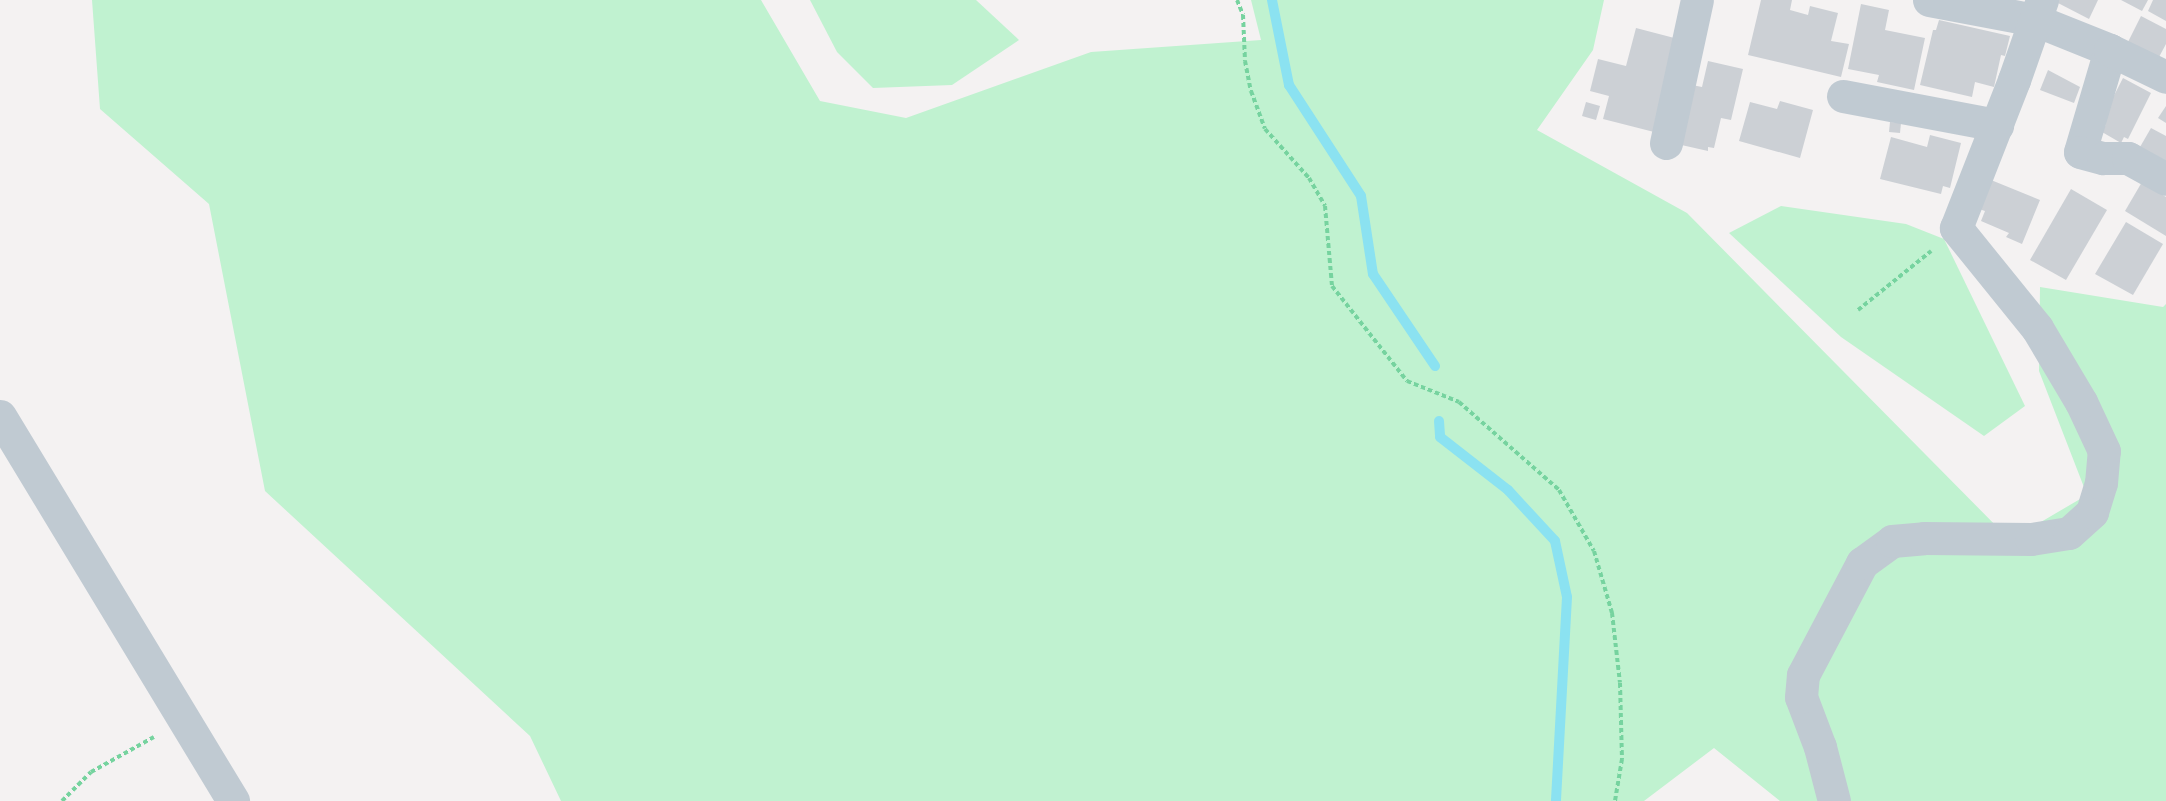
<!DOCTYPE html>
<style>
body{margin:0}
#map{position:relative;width:2166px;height:801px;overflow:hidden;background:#f4f2f2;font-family:Figtree,sans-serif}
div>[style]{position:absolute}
.green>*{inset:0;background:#c0f2d0}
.stream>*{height:10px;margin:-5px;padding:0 5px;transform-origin:5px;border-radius:5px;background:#8be2f1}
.building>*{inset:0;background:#ccd0d5}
.path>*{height:4px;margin-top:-2px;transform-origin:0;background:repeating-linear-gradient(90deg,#76d39f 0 4.5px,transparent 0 7.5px)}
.minor>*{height:33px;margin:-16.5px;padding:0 16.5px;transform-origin:16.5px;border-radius:16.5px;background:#c0cad2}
span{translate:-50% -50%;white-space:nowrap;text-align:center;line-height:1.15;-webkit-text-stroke:6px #fff;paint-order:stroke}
</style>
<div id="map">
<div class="green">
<i style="clip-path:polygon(92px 0,761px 0,820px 101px,906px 118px,1091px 52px,1261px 40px,1251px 0,1604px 0,1593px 50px,1537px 130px,1687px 213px,2010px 540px,2087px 495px,2039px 371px,2040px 287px,2163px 307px,2166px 304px,2166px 801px,1780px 801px,1714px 748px,1644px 801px,561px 801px,530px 736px,265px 491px,209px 204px,100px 109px)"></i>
<i style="clip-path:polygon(810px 0,976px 0,1019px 40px,952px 85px,873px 88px,837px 52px)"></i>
<i style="clip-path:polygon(1781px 206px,1906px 224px,1944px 239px,2025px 406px,1984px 436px,1841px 337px,1729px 233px)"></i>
</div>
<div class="stream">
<i style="left:1272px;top:0;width:87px;rotate:78.7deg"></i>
<i style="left:1289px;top:85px;width:132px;rotate:57deg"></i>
<i style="left:1361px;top:196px;width:79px;rotate:81.3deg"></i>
<i style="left:1373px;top:274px;width:111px;rotate:56deg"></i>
<i style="left:1439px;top:421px;width:16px;rotate:86deg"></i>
<i style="left:1440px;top:437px;width:86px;rotate:37.9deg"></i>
<i style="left:1508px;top:490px;width:69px;rotate:47.3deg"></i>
<i style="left:1555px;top:541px;width:57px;rotate:77.9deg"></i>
<i style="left:1567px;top:597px;width:204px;rotate:93.1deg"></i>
</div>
<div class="building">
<i style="clip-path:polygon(1761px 0,1792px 0,1790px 10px,1808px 15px,1810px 6px,1838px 13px,1831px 41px,1849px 44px,1841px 77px,1748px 55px)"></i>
<i style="clip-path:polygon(2059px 0,2098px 0,2089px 19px,2058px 3px)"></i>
<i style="clip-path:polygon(2121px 0,2148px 0,2142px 11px)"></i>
<i style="clip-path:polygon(2153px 0,2166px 0,2166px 21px,2148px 11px)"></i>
<i style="clip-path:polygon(1861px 4px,1889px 10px,1885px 30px,1925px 38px,1914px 90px,1877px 82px,1879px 75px,1848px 69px)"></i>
<i style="clip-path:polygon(2141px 16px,2166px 29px,2166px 44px,2159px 57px,2128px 42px)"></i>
<i style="clip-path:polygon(1939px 20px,2010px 36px,2005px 56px,2001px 55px,1994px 87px,1975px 82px,1972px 97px,1920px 85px,1933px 30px,1936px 30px)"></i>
<i style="clip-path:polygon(1636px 28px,1682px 40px,1658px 133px,1603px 119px,1609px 96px,1590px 91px,1598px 59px,1626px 66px)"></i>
<i style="clip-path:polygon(1708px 61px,1743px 69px,1731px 120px,1721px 118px,1714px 148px,1708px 147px,1708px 151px,1677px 144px,1692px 85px,1702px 87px)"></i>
<i style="clip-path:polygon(2048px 70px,2080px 87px,2074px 103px,2040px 90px)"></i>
<i style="clip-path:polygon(2123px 78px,2151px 93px,2128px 139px,2124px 137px,2121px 143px,2102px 132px,2106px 124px,2101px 121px)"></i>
<i style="clip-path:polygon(1780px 101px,1813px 110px,1800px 158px,1739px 141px,1750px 102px,1777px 109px)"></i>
<i style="clip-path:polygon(1586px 102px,1600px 106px,1596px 120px,1582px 116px)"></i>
<i style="clip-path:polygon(2166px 106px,2166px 123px,2158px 118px)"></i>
<i style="clip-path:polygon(1890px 122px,1901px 123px,1900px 133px,1889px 132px)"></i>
<i style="clip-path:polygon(2151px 128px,2166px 136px,2166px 161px,2140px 147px)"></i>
<i style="clip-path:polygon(1930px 135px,1961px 143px,1950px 188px,1943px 186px,1941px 194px,1880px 179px,1891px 137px,1927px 147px)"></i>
<i style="clip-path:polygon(1991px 180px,2040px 200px,2022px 244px,2006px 237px,2009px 233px,1981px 221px,1985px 211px,1979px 209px)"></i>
<i style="clip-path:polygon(2142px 182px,2166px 197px,2166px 236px,2125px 211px)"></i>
<i style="clip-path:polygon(2071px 189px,2107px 210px,2066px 280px,2030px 260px)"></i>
<i style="clip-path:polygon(2126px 222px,2163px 244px,2133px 295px,2095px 274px)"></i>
</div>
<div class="path">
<i style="left:1237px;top:0;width:16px;rotate:68deg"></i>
<i style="left:1243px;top:15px;width:46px;rotate:87.5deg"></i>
<i style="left:1245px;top:61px;width:31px;rotate:79deg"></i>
<i style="left:1251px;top:91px;width:40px;rotate:69.8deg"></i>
<i style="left:1265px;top:129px;width:66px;rotate:48.1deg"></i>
<i style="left:1309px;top:178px;width:32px;rotate:60deg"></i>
<i style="left:1325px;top:206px;width:80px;rotate:85deg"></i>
<i style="left:1332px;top:286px;width:121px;rotate:51.7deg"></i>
<i style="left:1407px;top:381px;width:56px;rotate:22deg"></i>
<i style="left:1459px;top:402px;width:133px;rotate:41.3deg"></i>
<i style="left:1559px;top:490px;width:70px;rotate:60.2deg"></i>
<i style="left:1594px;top:551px;width:65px;rotate:73.8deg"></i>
<i style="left:1612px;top:613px;width:70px;rotate:83.5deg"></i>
<i style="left:1620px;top:683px;width:76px;rotate:88.5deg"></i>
<i style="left:1622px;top:759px;width:43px;rotate:99.5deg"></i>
<i style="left:1858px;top:310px;width:94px;rotate:-38.9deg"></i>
<i style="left:62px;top:801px;width:41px;rotate:-45deg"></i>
<i style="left:91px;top:772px;width:72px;rotate:-29.1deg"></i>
</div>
<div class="minor">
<i style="left:1929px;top:0;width:108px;rotate:10.7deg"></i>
<i style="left:2035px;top:20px;width:81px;rotate:21.8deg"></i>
<i style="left:2110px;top:50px;width:106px;rotate:106.4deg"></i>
<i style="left:2080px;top:152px;width:24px;rotate:15deg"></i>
<i style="left:2103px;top:158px;width:25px"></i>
<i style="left:2128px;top:158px;width:43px;rotate:28.9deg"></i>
<i style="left:2110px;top:50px;width:62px;rotate:25.7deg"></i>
<i style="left:1843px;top:96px;width:157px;rotate:10.7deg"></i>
<i style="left:1666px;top:143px;width:146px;rotate:-77.8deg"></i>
<i style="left:0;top:416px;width:450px;rotate:58.8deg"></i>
<i style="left:1834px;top:801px;width:56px;rotate:-104.5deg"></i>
<i style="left:1820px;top:747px;width:53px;rotate:-110.8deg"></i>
<i style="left:1801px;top:697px;width:22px;rotate:-85deg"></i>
<i style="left:1803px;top:675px;width:127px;rotate:-62.2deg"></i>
<i style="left:1862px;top:563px;width:37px;rotate:-36deg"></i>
<i style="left:1892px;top:541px;width:32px;rotate:-5deg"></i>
<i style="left:1924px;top:538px;width:107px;rotate:0.5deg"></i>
<i style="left:2031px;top:539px;width:38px;rotate:-9deg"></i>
<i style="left:2069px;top:533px;width:31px;rotate:-42deg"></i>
<i style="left:2092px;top:512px;width:30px;rotate:-73deg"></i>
<i style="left:2101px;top:483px;width:32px;rotate:-85deg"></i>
<i style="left:2104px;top:451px;width:54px;rotate:-115.1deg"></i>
<i style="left:2081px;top:402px;width:86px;rotate:-120.7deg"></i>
<i style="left:2037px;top:328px;width:129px;rotate:-129deg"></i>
<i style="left:1956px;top:228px;width:159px;rotate:-68.6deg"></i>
<i style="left:2014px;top:80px;width:85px;rotate:-70.7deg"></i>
</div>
</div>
